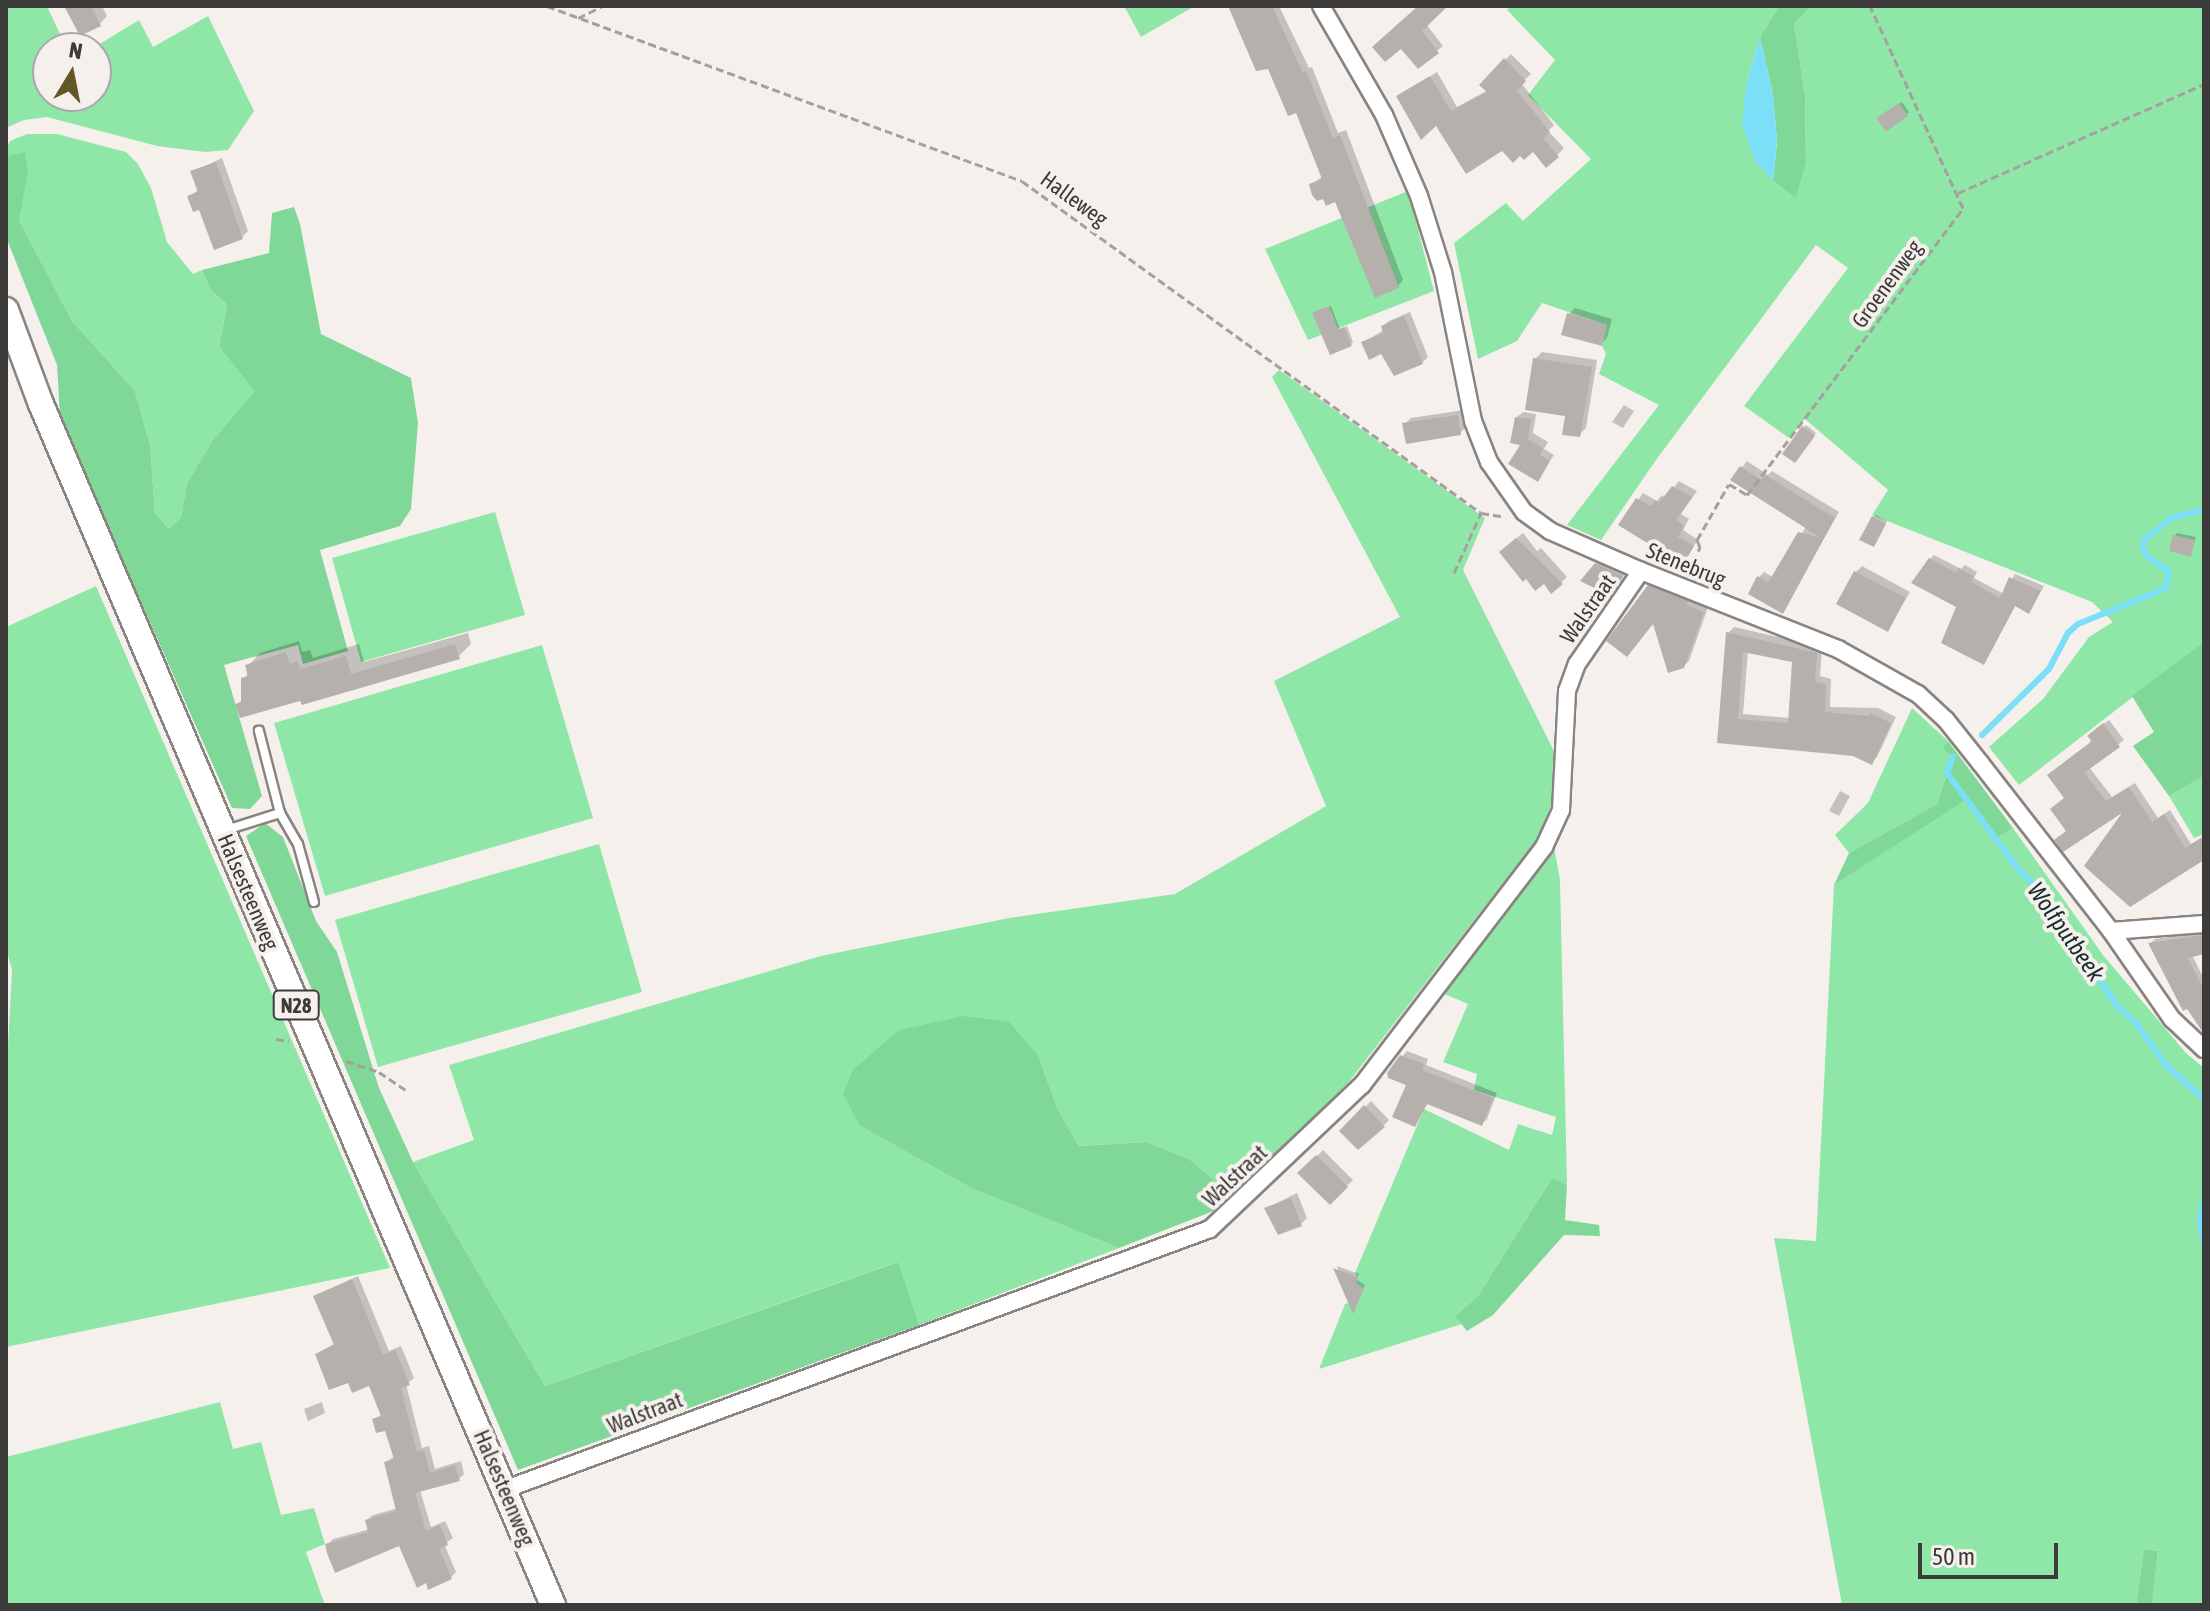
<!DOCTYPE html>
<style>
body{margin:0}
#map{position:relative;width:2210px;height:1611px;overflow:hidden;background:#f6f0ed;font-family:"Asap Condensed",sans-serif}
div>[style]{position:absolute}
.green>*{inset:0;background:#8fe7a7}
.forest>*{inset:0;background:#80d898}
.water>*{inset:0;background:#7cdff8}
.shadow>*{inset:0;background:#0003}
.stream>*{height:6px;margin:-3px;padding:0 3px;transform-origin:3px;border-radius:3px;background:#7cdff8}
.building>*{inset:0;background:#b6b0ad}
.path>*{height:3px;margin-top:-1.5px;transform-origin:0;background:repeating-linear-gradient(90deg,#a5a09e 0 8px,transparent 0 12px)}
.roads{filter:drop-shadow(2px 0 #8a8481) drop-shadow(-2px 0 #8a8481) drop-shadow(0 2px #8a8481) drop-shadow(0 -2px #8a8481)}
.service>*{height:8px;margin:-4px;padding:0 4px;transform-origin:4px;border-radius:4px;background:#fff}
.minor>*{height:16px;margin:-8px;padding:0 8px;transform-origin:8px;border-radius:8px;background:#fff}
.primary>*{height:24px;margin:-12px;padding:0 12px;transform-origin:12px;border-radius:12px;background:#fff}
span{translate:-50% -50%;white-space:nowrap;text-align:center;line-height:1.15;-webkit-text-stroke:8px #f6f0ed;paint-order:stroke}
.shield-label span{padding:2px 6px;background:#f6f0ed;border:2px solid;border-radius:6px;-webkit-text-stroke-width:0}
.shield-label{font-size:20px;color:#3d3b39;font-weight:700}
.street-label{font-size:22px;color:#3d3b39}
.water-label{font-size:24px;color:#162d33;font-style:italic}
.frame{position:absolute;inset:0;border:8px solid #3d3b39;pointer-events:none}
.north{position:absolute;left:32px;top:32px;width:80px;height:80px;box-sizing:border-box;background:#f6f0ed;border:2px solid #aca8a5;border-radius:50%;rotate:10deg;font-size:22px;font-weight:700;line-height:32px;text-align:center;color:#3d3b39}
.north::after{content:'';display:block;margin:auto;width:28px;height:36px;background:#635825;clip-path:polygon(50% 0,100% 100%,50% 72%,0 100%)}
.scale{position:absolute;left:1918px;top:1543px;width:140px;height:36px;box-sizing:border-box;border:4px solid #3d3b39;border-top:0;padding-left:10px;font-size:24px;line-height:28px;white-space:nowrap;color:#3d3b39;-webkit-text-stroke:6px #f6f0ed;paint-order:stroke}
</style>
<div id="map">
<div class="green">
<i style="clip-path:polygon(6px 6px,47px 6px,65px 45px,77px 48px,48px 48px,48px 96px,96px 96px,96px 48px,93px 48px,139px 20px,153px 47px,208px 16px,254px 111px,228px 150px,205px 152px,157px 146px,47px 117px,24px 120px,6px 128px)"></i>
<i style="clip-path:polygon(1124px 6px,1195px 6px,1141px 37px)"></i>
<i style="clip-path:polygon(1511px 6px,1779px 6px,1760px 37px,1746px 86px,1755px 161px,1773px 180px,1806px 161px,1805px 94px,1794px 24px,1812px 6px,2204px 6px,2204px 642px,2019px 785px,1989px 747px,2043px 699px,2089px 637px,2113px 622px,2092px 602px,1872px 515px,1888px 490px,1805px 419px,1789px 438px,1744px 406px,1848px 268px,1816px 245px,1656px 460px,1601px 540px,1567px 525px,1659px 405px,1599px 374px,1606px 354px,1602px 346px,1607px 325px,1542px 303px,1517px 341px,1478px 359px,1454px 243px,1506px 203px,1523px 221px,1591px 159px,1528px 95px,1555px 60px,1507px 10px)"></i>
<i style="clip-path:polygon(27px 134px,57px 134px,126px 152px,138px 164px,151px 188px,167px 242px,193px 274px,202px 270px,210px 289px,227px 305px,219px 347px,256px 391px,213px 440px,187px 483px,181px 518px,170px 530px,155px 513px,150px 445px,135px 391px,72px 321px,19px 220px,25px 153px,6px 156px,6px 148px,10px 141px)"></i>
<i style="clip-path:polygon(1408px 191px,1434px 291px,1308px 340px,1265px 249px)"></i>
<i style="clip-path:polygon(1279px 370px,1485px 518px,1463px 570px,1554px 751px,1552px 803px,1537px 839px,1348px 1083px,1221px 1208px,1213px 1179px,1189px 1159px,1147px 1142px,1079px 1146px,1058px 1110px,1038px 1055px,860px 1126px,973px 1189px,1119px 1248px,919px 1325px,897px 1262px,545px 1386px,413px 1162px,474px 1140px,449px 1065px,821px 956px,1009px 918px,1175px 894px,1326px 806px,1274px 681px,1400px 617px,1272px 377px)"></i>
<i style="clip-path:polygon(495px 512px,525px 615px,361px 662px,332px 558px)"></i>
<i style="clip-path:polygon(96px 586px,390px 1268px,6px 1347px,6px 1084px,12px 970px,6px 948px,6px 627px)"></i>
<i style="clip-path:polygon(542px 645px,593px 818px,325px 896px,274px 723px)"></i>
<i style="clip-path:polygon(1912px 708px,1948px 741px,1942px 747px,1952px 759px,1937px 804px,1849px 853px,1835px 835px,1868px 803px)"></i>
<i style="clip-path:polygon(2204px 776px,2204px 834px,2194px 838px,2169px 796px)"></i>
<i style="clip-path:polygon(1967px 798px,1997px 838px,2013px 828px,2103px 955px,2186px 1053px,2204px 1068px,2204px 1605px,2152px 1605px,2158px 1551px,2144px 1549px,2136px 1605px,1842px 1605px,1774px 1238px,1816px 1241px,1834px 885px)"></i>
<i style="clip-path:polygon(599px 844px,642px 992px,378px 1067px,335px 920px)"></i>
<i style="clip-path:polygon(1554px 847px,1560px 880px,1567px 1185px,1552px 1178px,1478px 1296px,1455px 1316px,1462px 1324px,1319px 1369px,1345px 1304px,1349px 1303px,1358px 1277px,1355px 1273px,1424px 1109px,1509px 1150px,1518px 1124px,1552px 1135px,1556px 1117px,1474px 1090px,1477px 1074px,1443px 1062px,1468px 1004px,1442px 993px)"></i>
<i style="clip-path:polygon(220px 1402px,233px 1449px,261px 1442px,281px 1515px,314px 1508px,325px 1544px,306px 1552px,325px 1605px,6px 1605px,6px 1457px)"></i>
</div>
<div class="forest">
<i style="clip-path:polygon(1779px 6px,1812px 6px,1794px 24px,1805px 94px,1806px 161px,1796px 198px,1773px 180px,1777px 142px,1773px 95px,1760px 37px)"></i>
<i style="clip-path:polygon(25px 152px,28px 171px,19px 220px,72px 321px,135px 391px,150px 445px,155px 513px,169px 529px,181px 518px,187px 483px,213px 440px,255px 391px,219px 347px,227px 305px,210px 289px,202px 270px,269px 253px,272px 213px,294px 207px,300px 224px,321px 334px,411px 378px,418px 423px,411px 509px,400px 526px,320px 550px,348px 651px,303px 664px,298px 645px,224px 665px,262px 796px,250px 809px,232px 808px,60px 418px,57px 365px,6px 237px,6px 156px)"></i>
<i style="clip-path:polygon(2204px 642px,2204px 776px,2169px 796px,2133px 746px,2154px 732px,2132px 696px)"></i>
<i style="clip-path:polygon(1948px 741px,2013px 828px,1997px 838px,1967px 799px,1834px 885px,1849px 853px,1937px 804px,1952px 759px,1942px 747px)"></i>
<i style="clip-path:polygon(265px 823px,283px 837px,316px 921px,337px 952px,379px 1088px,413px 1162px,545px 1386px,898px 1262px,919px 1325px,518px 1470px,246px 836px)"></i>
<i style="clip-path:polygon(964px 1016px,1009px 1022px,1038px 1055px,1058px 1110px,1079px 1146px,1147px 1142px,1189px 1159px,1213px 1179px,1221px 1208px,1119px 1248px,973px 1189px,860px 1126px,843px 1094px,853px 1070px,899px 1030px)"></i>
<i style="clip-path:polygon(1552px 1178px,1567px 1185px,1565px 1220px,1599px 1225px,1600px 1236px,1564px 1235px,1493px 1315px,1467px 1331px,1455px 1316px,1478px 1296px)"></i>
<i style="clip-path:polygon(2144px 1549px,2158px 1551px,2152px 1605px,2136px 1605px)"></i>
</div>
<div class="water">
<i style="clip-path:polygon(1760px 37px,1773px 95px,1777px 142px,1773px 180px,1755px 161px,1742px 126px,1746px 86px)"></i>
</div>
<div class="shadow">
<i style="clip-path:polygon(66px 6px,102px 6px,107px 16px,100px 24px)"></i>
<i style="clip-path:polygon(1231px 6px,1279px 6px,1309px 68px,1312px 67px,1338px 133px,1346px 130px,1403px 280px,1398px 286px,1336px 200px,1311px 185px,1323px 176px,1297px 110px)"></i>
<i style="clip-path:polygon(1420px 6px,1444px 6px,1426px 24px,1443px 46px,1418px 66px)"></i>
<i style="clip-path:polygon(1511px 54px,1531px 74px,1521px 83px,1554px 125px,1548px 131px,1564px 148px,1547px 165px,1533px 149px,1503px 149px,1436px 123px,1399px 96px,1437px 72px,1457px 107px,1488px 90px,1482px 85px)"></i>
<i style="clip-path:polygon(1902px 102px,1909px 112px,1907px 114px,1880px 116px)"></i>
<i style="clip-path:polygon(222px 158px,248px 231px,242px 237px,190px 196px,199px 189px,193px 172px)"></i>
<i style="clip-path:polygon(1331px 306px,1340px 329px,1347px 326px,1353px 342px,1351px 344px,1317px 311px)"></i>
<i style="clip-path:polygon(1575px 308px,1612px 319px,1607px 338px,1601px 344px,1569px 314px)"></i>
<i style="clip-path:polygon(1410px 312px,1428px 357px,1422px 363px,1364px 342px,1384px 330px,1383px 326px,1389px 321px)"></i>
<i style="clip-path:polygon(1542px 352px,1597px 360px,1586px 428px,1579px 435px,1535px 359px)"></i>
<i style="clip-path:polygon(1624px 405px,1634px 411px,1623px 428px,1612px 422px)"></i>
<i style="clip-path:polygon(1464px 410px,1466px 427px,1460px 433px,1405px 424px,1411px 418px)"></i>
<i style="clip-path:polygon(1523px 412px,1536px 414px,1533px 433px,1548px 442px,1544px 449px,1554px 455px,1537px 479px,1517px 417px)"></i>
<i style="clip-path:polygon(1806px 425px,1816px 433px,1797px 458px,1803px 428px)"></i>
<i style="clip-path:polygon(1747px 461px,1768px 475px,1772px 471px,1839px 512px,1783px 611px,1758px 578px,1764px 572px,1773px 577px,1806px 527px,1733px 479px)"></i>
<i style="clip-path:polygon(1679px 481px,1697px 491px,1681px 514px,1689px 519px,1683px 530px,1698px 540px,1682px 562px,1621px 525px,1643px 493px,1657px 501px,1662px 495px,1665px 498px)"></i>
<i style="clip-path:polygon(1876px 515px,1887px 521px,1875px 542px,1873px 517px)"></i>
<i style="clip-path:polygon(1523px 533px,1537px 551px,1541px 548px,1567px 577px,1552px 591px,1507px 546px)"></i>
<i style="clip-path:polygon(2177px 533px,2196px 537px,2190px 555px,2175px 536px)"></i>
<i style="clip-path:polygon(1934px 555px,1961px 569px,1965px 565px,1977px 572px,1974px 578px,2004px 594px,2015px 574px,2044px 586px,2029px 611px,2016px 605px,1984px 662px,1959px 606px,1930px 559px)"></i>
<i style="clip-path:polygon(1601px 559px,1627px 571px,1615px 588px,1596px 564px)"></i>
<i style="clip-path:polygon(1862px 566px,1910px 592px,1887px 629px,1856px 572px)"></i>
<i style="clip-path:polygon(1655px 581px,1692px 596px,1691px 600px,1708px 607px,1689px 661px,1683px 667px,1649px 587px)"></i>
<i style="clip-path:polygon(evenodd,1734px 627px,1822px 647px,1820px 676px,1831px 679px,1830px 707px,1878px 708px,1896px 717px,1877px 757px,1871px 763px,1853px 754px,1719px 742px,1728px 633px,1734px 627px,1748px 651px,1794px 661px,1790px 718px,1743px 714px,1748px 651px)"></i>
<i style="clip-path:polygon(468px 633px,471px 644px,458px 657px,301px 698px,237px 705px,243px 699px,248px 666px,260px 653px,299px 641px,302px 652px,310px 650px,313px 658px,359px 644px,364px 662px)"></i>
<i style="clip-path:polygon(2109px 720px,2124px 740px,2089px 767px,2112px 797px,2135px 783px,2158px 818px,2170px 810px,2191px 844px,2204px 837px,2204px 857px,2130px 905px,2129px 806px,2068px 830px,2066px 797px,2095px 730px)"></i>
<i style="clip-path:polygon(1840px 791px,1850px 796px,1839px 816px,1829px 811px)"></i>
<i style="clip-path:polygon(2204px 932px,2204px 951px,2192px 955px,2204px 979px,2204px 1015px,2151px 943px,2155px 939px)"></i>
<i style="clip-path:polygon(1407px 1051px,1428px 1059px,1426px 1065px,1497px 1093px,1487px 1119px,1482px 1124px,1428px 1103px,1414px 1124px,1409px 1084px,1391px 1069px)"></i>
<i style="clip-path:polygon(1371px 1101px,1389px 1120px,1383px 1126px,1341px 1131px)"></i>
<i style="clip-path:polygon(1323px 1150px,1353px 1180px,1330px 1202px,1300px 1173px)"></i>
<i style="clip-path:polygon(1297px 1193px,1307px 1218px,1301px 1224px,1267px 1208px)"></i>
<i style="clip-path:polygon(1337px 1266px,1359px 1274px,1357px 1280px,1365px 1285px,1354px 1311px)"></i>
<i style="clip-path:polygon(358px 1276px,389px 1351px,401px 1346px,414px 1378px,406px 1384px,422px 1448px,429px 1446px,435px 1469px,461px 1461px,464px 1474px,459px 1479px,420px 1490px,431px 1527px,445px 1521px,453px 1538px,444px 1544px,456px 1572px,451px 1577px,400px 1544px,327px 1545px,333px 1539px,370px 1529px,367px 1520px,373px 1515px,398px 1508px,386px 1462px,395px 1456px,386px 1428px,374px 1420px,382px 1414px,370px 1384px,349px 1380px,317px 1354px,335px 1343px,316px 1296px)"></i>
<i style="clip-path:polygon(322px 1402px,325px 1413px,308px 1421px,304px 1409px)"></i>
</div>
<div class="stream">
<i style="left:1982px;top:735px;width:94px;rotate:-44.6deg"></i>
<i style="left:2049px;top:669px;width:41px;rotate:-62.2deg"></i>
<i style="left:2068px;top:633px;width:13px;rotate:-42deg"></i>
<i style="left:2078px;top:624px;width:95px;rotate:-22.2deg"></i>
<i style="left:2166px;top:588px;width:17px;rotate:-80deg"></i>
<i style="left:2169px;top:571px;width:24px;rotate:-147deg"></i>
<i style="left:2149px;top:558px;width:10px;rotate:-127deg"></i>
<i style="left:2143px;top:550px;width:10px;rotate:-84deg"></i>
<i style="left:2144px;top:540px;width:35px;rotate:-39deg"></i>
<i style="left:2171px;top:518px;width:34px;rotate:-14deg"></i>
<i style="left:1953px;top:756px;width:18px;rotate:109deg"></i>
<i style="left:1947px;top:773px;width:121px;rotate:53.4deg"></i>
<i style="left:2019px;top:870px;width:25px;rotate:43deg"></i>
<i style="left:2037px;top:887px;width:145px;rotate:56deg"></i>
<i style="left:2118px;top:1007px;width:23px;rotate:41deg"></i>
<i style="left:2135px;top:1022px;width:53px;rotate:54.2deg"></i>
<i style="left:2166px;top:1065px;width:51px;rotate:41.8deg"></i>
<i style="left:2204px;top:1197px;width:22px;rotate:100deg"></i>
<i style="left:2200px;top:1219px;width:27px;rotate:82deg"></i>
</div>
<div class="building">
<i style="clip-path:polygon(64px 6px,91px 6px,101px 26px,80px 36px)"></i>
<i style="clip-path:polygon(1228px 6px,1272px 6px,1303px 73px,1306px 71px,1333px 138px,1340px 135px,1399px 288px,1375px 298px,1335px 202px,1326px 206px,1323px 199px,1317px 201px,1312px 195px,1309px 184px,1322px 179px,1296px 113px,1288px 116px,1268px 69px,1256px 71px)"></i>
<i style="clip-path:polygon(1418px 6px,1448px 6px,1422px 31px,1439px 53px,1418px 69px,1401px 49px,1385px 62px,1372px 47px)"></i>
<i style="clip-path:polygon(1504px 58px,1526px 81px,1517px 91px,1550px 132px,1543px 138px,1559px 157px,1546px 168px,1533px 152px,1524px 160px,1520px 156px,1513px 163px,1502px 151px,1466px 174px,1436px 126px,1421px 140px,1396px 96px,1430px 76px,1451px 111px,1487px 92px,1479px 85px)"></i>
<i style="clip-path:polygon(1899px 103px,1908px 116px,1886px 132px,1876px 118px)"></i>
<i style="clip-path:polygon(216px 162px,243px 239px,214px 250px,199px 210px,193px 212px,187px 196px,198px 192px,190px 171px)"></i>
<i style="clip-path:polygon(1329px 306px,1338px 330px,1344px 327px,1352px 346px,1330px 355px,1312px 313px)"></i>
<i style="clip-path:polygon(1567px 313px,1607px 325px,1602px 346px,1561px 335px)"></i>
<i style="clip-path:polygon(1404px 316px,1423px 364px,1394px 376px,1381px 354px,1369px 360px,1361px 342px,1383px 333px,1381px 326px)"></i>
<i style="clip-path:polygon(1533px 358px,1592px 367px,1580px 437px,1562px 435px,1565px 416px,1525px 410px)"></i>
<i style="clip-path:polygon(1458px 415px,1461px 435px,1406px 444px,1402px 423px)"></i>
<i style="clip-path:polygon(1515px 417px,1531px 419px,1528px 439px,1543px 448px,1540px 455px,1550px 461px,1538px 482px,1508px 464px,1520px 445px,1510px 443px)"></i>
<i style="clip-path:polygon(1802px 426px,1815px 436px,1795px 463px,1782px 454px)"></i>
<i style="clip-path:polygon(1740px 466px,1761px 480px,1765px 475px,1835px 518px,1783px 614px,1748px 594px,1757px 576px,1768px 583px,1798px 532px,1821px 538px,1730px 480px)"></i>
<i style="clip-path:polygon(1672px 486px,1692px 497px,1676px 520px,1684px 526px,1678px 537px,1694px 546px,1683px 565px,1618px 525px,1636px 498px,1651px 506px,1655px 500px,1659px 503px)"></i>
<i style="clip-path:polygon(1872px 516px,1886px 524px,1874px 547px,1859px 540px)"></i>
<i style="clip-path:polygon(2173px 535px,2195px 540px,2191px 557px,2169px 551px)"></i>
<i style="clip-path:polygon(1516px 538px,1563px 584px,1551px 594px,1544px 584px,1535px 591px,1526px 579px,1523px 582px,1499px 552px)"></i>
<i style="clip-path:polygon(1929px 558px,1956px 573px,1959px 568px,1974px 577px,1971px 582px,2000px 598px,2009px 577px,2041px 591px,2029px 614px,2015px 606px,1984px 665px,1941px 643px,1956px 607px,1911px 583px)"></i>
<i style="clip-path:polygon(1595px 563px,1623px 576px,1611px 596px,1580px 581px)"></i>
<i style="clip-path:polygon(1854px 571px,1906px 598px,1888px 632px,1836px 604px)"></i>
<i style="clip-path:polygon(1648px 585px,1688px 601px,1687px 605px,1704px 612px,1684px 668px,1668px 673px,1653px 624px,1627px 657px,1606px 641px)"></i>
<i style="clip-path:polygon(evenodd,1726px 632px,1817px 653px,1815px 682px,1826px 684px,1825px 712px,1869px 716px,1871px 713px,1891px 723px,1872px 765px,1853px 756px,1717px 743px,1726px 632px,1743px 652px,1792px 662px,1788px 723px,1738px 719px,1743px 652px)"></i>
<i style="clip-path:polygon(455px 644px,460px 659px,302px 705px,300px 701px,240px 718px,235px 704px,241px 702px,241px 678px,248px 676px,245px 665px,286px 652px,290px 664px,298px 661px,300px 669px,346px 656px,351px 674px)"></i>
<i style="clip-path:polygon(2103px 723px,2120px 747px,2084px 773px,2106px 801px,2129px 787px,2152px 822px,2164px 814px,2185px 848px,2204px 836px,2204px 860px,2130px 907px,2084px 866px,2122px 813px,2063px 852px,2054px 840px,2066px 831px,2050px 809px,2064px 798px,2047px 775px,2092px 741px,2087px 736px)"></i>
<i style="clip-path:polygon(2204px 935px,2204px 954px,2188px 958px,2204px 990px,2204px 1034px,2187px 1009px,2183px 1011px,2148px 943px)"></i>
<i style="clip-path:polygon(1400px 1055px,1424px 1064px,1422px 1070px,1493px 1098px,1482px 1126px,1427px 1104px,1415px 1127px,1392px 1117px,1406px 1085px,1388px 1078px,1387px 1073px)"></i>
<i style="clip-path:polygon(1364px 1105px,1385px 1127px,1358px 1150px,1339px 1131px)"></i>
<i style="clip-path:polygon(1316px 1155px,1348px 1187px,1330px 1205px,1297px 1173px)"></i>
<i style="clip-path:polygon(1291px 1198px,1302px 1226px,1278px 1235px,1264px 1208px)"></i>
<i style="clip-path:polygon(1333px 1268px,1358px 1277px,1356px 1283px,1364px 1288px,1353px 1314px)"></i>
<i style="clip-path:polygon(352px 1279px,383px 1355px,395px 1350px,410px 1385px,401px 1388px,417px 1452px,424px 1450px,430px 1473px,455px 1465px,460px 1481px,415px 1493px,426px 1531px,440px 1525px,448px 1545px,439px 1549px,452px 1579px,428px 1590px,426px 1583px,417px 1588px,399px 1546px,335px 1573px,327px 1553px,325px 1544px,368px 1532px,365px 1520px,396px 1511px,384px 1462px,394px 1459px,385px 1431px,376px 1433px,372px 1419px,381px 1416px,369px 1386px,352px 1393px,348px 1383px,329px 1390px,315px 1354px,334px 1345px,313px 1296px)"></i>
</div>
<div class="path">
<i style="left:547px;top:6px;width:506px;rotate:20.22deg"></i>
<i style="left:1022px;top:181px;width:566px;rotate:35.88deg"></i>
<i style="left:1481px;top:513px;width:24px;rotate:9deg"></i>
<i style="left:578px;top:18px;width:28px;rotate:-26deg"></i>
<i style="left:1958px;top:193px;width:269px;rotate:-23.9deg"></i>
<i style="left:1454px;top:573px;width:66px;rotate:-65.8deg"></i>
<i style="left:1688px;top:573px;width:29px;rotate:-65deg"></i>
<i style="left:1700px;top:547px;width:8px;rotate:-113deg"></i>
<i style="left:1697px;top:540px;width:64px;rotate:-60.3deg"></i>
<i style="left:1729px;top:484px;width:21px;rotate:31deg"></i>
<i style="left:1747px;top:495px;width:359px;rotate:-53deg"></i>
<i style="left:1963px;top:208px;width:222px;rotate:-114.7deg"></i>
<i style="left:6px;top:961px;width:46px;rotate:90deg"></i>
<i style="left:276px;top:1039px;width:13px;rotate:9deg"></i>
<i style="left:346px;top:1061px;width:35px;rotate:18deg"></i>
<i style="left:379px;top:1072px;width:36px;rotate:34deg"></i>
</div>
<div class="roads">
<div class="service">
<i style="left:280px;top:813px;width:36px;rotate:60deg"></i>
<i style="left:298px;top:844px;width:60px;rotate:74.6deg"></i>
<i style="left:226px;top:830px;width:57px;rotate:-17.5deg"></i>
<i style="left:280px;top:813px;width:85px;rotate:-104.4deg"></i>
</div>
<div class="minor">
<i style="left:1321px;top:6px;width:126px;rotate:60deg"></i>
<i style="left:1384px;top:115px;width:88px;rotate:66.6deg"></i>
<i style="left:1419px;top:196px;width:80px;rotate:72.5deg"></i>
<i style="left:1443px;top:272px;width:152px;rotate:78.6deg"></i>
<i style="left:1473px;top:421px;width:44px;rotate:68.7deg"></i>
<i style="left:1489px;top:462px;width:61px;rotate:55deg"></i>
<i style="left:1524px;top:512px;width:32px;rotate:36deg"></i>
<i style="left:1550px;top:531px;width:99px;rotate:23.7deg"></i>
<i style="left:1641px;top:571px;width:212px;rotate:21.6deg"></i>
<i style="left:1838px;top:649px;width:92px;rotate:29.4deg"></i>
<i style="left:1918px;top:694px;width:38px;rotate:43deg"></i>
<i style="left:1946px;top:720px;width:56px;rotate:51.5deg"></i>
<i style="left:1981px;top:764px;width:212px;rotate:52.1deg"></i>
<i style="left:2111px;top:931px;width:107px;rotate:55.3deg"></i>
<i style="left:2172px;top:1019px;width:44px;rotate:43.2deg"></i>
<i style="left:2111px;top:931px;width:93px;rotate:-4.3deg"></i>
<i style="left:506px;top:1489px;width:750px;rotate:-20.27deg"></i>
<i style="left:1210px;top:1229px;width:209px;rotate:-43.5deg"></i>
<i style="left:1362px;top:1085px;width:300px;rotate:-52.6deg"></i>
<i style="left:1544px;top:847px;width:41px;rotate:-65.3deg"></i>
<i style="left:1561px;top:810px;width:119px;rotate:-87.1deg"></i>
<i style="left:1567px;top:691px;width:29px;rotate:-70deg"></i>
<i style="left:1577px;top:664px;width:113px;rotate:-55.5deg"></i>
</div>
<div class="primary">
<i style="left:6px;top:310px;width:100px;rotate:69.6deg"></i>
<i style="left:41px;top:404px;width:1306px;rotate:66.91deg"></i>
</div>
</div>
<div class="shield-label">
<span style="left:296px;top:1005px">N28</span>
</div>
<div class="street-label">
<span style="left:1074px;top:199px;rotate:36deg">Halleweg</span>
<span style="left:1887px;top:284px;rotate:-54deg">Groenenweg</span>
<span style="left:1686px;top:565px;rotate:22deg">Stenebrug</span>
<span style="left:1588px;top:609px;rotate:-55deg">Walstraat</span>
<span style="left:248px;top:892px;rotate:67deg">Halsesteenweg</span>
<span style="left:1235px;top:1176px;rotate:-43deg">Walstraat</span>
<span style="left:645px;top:1413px;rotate:-21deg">Walstraat</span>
<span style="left:504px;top:1488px;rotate:67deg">Halsesteenweg</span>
</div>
<div class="water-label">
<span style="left:2066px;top:932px;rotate:55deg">Wolfputbeek</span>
</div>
<div class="frame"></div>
<div class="north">N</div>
<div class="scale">50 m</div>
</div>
